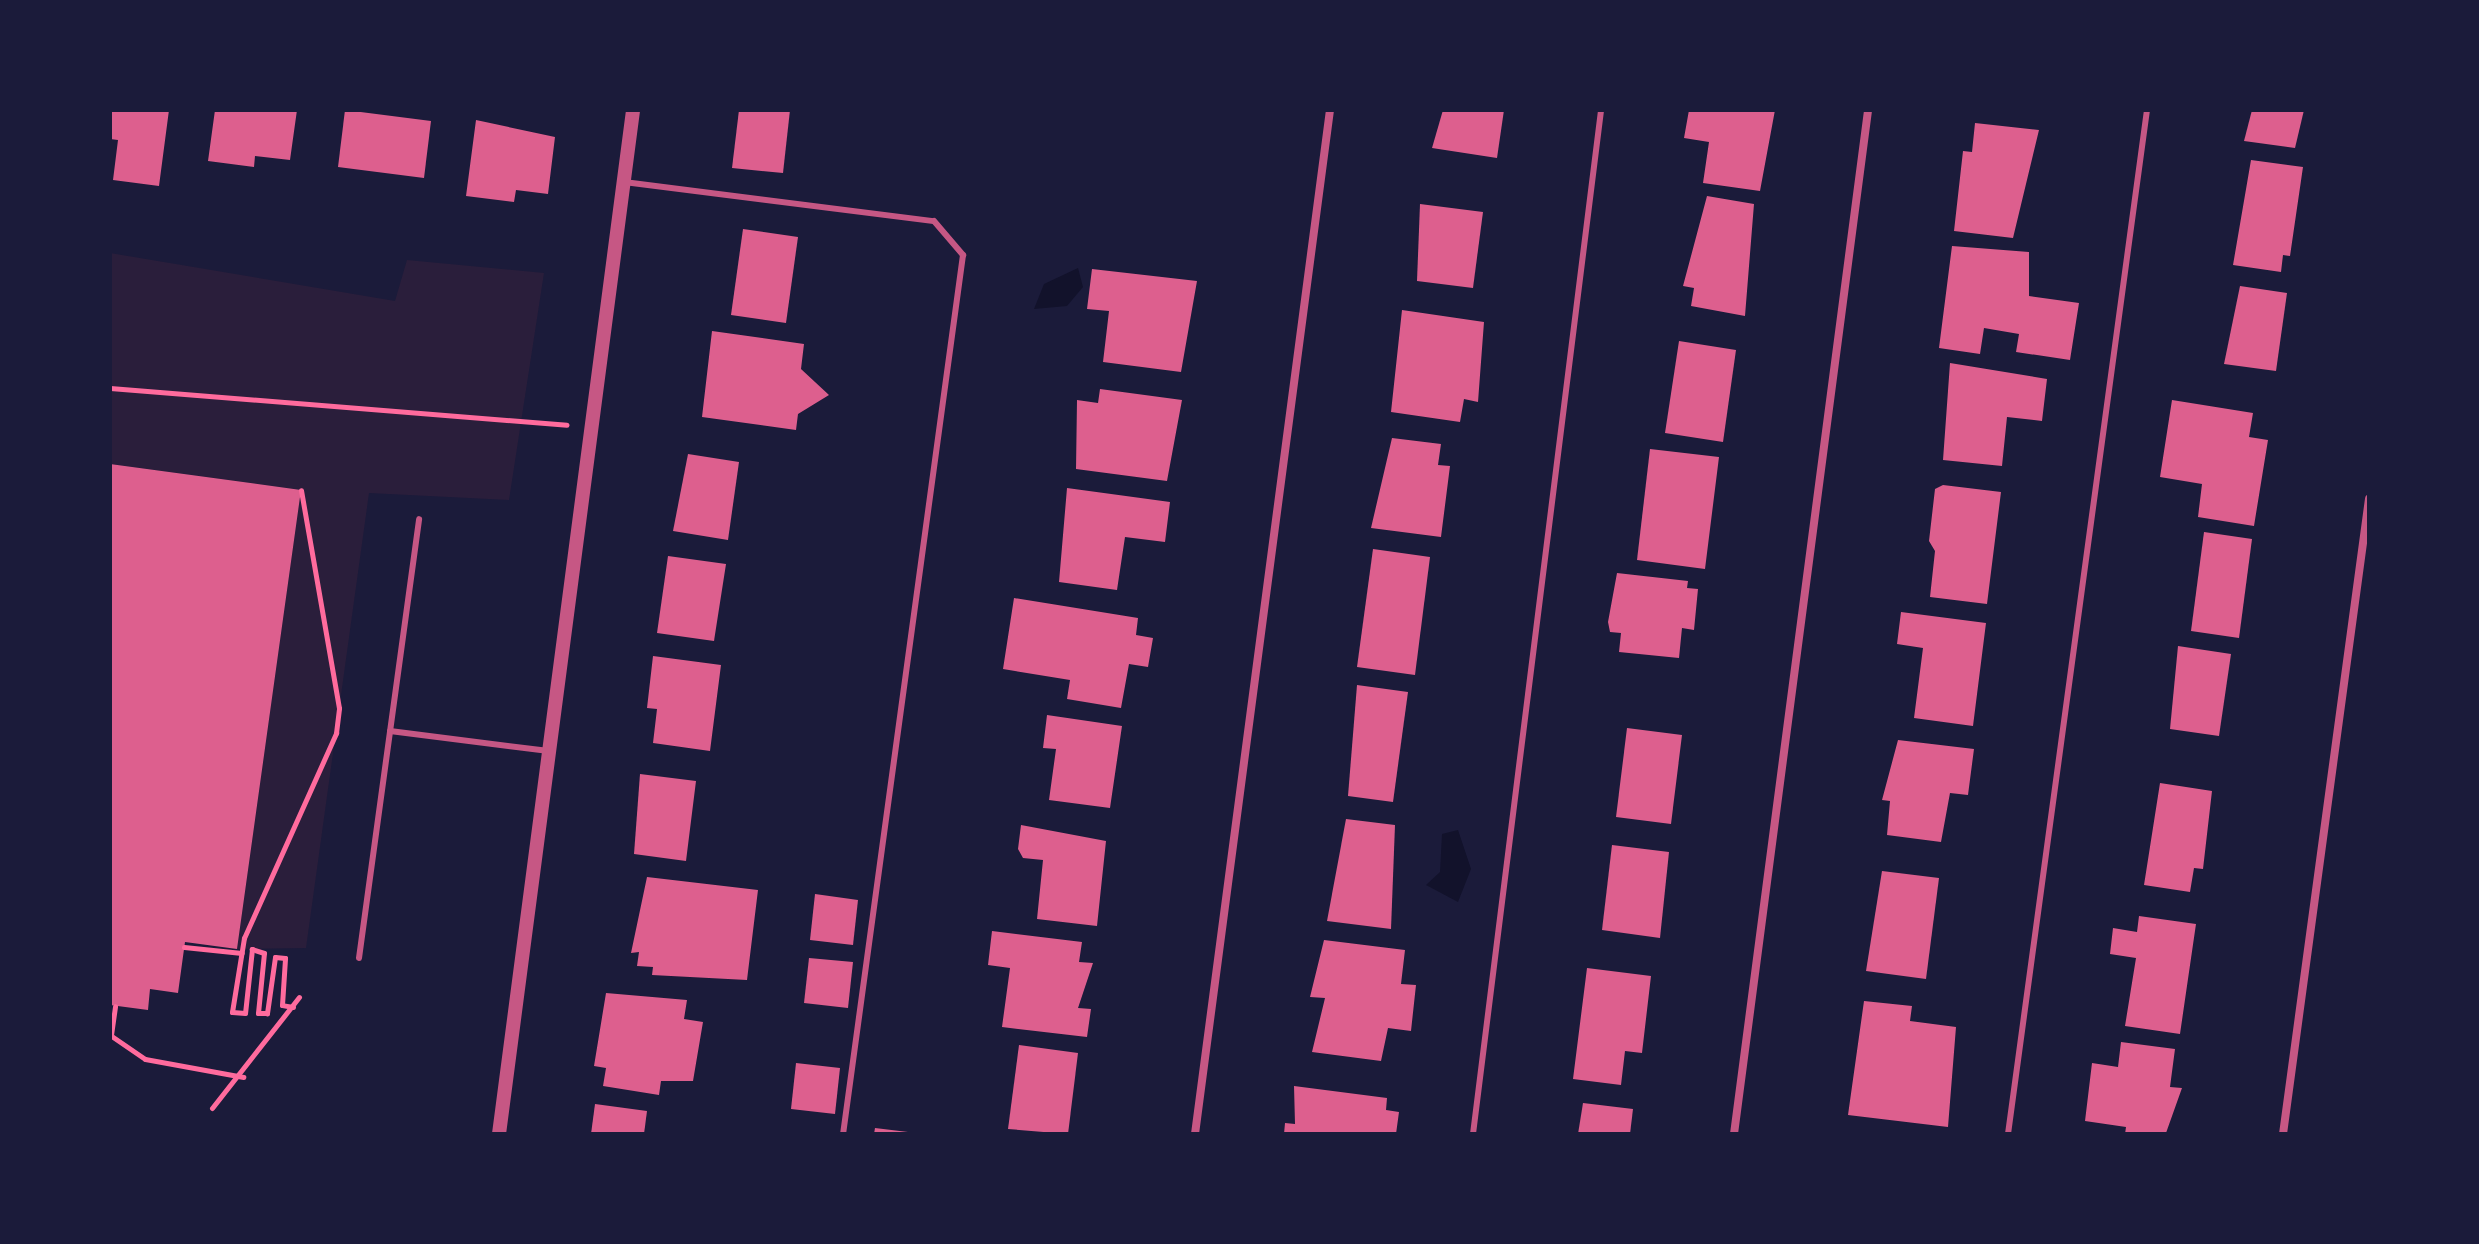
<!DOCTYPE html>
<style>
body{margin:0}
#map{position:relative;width:2479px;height:1244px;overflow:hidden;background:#1b1b3a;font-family:"Public Sans",sans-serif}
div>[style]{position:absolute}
.green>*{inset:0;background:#2a1e3b}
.water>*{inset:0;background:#12122b}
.building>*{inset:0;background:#dd5f8e}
.path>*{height:5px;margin:-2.5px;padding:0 2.5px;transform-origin:2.5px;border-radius:2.5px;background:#ff6b9d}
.service>*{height:6px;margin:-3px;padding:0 3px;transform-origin:3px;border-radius:3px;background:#c65784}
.minor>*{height:8px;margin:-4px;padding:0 4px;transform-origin:4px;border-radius:4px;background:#c65784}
.tertiary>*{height:14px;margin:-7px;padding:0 7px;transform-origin:7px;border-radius:7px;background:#c65784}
span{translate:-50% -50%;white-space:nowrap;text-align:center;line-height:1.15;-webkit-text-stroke:6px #1b1b3a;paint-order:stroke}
.frame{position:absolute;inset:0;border:112px solid #1b1b3a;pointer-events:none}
</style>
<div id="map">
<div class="green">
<i style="clip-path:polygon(110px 253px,395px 301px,407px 260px,544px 273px,509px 500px,369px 493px,306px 948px,237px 949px,301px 490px,110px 464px)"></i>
</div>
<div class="water">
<i style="clip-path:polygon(1078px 268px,1083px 287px,1067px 306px,1034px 309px,1044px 284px)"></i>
<i style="clip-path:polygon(1458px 830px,1471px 869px,1458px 902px,1426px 885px,1440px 872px,1442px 834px)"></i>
</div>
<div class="building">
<i style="clip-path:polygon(110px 110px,169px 110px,159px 186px,113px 180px,118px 140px,110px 139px)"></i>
<i style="clip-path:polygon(215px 110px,297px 110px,290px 160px,255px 156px,254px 167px,208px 161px)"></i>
<i style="clip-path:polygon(345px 110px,431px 121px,424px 178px,338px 167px)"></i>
<i style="clip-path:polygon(739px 110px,790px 110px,783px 173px,732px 168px)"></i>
<i style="clip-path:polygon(1443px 110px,1504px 110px,1497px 158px,1432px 148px)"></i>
<i style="clip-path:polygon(1689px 110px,1775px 110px,1760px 191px,1703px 183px,1709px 142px,1684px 138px)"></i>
<i style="clip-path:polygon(2252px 110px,2304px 110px,2295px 148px,2244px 141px)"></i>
<i style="clip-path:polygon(476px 120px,555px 137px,548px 194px,516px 190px,514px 202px,466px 196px)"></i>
<i style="clip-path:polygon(1975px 123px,2039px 130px,2013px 238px,1954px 231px,1963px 151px,1972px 152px)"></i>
<i style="clip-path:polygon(2251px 160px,2303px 167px,2290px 256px,2283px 255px,2281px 272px,2233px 265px)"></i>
<i style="clip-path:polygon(1707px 196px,1754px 204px,1745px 316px,1691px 306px,1694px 288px,1683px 286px)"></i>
<i style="clip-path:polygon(1420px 204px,1483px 212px,1473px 288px,1417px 281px)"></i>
<i style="clip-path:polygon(743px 229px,798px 237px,786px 323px,731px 315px)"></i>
<i style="clip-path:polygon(1952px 246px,2029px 252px,2029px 296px,2079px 303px,2070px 360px,2016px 352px,2019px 334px,1984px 328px,1980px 354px,1939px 348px)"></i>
<i style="clip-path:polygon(1092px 269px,1197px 281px,1181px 372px,1103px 362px,1109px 311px,1087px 309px)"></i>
<i style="clip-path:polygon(2240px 286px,2287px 293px,2276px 371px,2224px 364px)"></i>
<i style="clip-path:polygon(1402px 310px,1484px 322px,1478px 402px,1464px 399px,1460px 422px,1391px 412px)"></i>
<i style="clip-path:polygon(712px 331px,804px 344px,801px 369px,829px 395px,798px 414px,796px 430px,702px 417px)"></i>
<i style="clip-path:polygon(1679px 341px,1736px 350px,1723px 442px,1665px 433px)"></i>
<i style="clip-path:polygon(1950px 363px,2047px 379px,2042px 421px,2007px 417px,2002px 466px,1943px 460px)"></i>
<i style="clip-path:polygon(1100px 389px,1182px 400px,1167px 481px,1076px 469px,1077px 400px,1098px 403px)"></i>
<i style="clip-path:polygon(2172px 400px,2253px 413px,2249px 437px,2268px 440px,2254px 526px,2198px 517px,2202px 484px,2160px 477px)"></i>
<i style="clip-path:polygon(1392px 438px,1441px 444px,1438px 465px,1450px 466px,1441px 537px,1371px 528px)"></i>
<i style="clip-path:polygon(1650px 449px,1719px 457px,1705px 569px,1637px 560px)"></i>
<i style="clip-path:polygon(688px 454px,739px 462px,728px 540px,673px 531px)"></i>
<i style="clip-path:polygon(110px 464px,301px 490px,237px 949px,185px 942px,178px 993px,150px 989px,148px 1010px,110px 1005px)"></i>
<i style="clip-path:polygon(1943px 485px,2001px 492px,1987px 604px,1930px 597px,1935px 551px,1929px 541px,1935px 489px)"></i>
<i style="clip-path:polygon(1067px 488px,1170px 502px,1165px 542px,1125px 537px,1117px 590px,1059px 582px)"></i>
<i style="clip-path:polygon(2204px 532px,2252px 539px,2239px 638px,2191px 631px)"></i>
<i style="clip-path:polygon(1373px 549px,1430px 557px,1415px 675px,1357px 667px)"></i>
<i style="clip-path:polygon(668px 556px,726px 564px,714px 641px,657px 633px)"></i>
<i style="clip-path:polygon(1617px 573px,1688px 581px,1687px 588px,1698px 589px,1694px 630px,1682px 628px,1679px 658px,1619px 652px,1621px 633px,1610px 632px,1608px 622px)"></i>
<i style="clip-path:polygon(1014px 598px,1138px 618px,1136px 635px,1153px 638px,1148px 667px,1129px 664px,1121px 708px,1067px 699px,1070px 680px,1003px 669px)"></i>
<i style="clip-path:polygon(1901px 612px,1986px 623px,1973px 726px,1914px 718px,1923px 648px,1897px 644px)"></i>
<i style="clip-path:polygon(2178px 646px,2231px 654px,2219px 736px,2170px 729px)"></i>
<i style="clip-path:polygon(653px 656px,721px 665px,710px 751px,653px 743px,657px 709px,647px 708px)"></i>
<i style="clip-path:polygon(1357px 685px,1408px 692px,1393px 802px,1348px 796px)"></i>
<i style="clip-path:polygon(1047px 715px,1122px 726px,1110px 808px,1049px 800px,1056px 749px,1043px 748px)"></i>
<i style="clip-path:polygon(1627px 728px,1682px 735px,1671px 824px,1616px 817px)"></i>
<i style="clip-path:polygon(1898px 740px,1974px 749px,1968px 795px,1950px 793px,1941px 842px,1887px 835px,1890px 801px,1882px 800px)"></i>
<i style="clip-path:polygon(640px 774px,696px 781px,686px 861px,634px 854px)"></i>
<i style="clip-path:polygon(2160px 783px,2212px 791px,2203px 869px,2194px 868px,2190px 892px,2144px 885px)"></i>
<i style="clip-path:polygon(1346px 819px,1395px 825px,1391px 929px,1327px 921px)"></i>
<i style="clip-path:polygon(1021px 825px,1106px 841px,1097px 926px,1037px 919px,1043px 860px,1023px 858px,1018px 849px)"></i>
<i style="clip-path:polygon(1612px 845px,1669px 852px,1660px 938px,1602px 930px)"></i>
<i style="clip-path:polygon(1882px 871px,1939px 878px,1926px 979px,1866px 971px)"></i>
<i style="clip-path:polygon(647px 877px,758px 890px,747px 980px,652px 975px,653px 967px,637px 966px,639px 952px,631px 953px)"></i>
<i style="clip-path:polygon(815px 894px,858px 900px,853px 945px,810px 940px)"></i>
<i style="clip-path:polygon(2139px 916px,2196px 924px,2180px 1034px,2125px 1026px,2136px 958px,2110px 954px,2113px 928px,2137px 932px)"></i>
<i style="clip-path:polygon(992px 931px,1082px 942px,1079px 962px,1093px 963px,1078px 1008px,1091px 1009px,1087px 1037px,1002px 1027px,1010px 968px,988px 965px)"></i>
<i style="clip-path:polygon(1324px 940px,1405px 950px,1401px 984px,1416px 985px,1411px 1031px,1388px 1028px,1381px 1061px,1312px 1052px,1325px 998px,1310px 997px)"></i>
<i style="clip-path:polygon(809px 958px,853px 962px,848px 1008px,804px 1003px)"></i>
<i style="clip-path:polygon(1587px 968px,1651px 976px,1642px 1053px,1625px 1051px,1621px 1085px,1573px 1079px)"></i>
<i style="clip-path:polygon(606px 993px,687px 1000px,684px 1019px,703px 1022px,693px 1081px,661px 1081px,659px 1095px,603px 1086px,606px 1068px,594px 1066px)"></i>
<i style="clip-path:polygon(1864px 1001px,1912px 1006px,1910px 1021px,1956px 1027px,1948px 1127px,1848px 1115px)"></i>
<i style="clip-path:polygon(2121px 1042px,2175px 1049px,2170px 1087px,2182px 1088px,2166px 1133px,2125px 1134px,2126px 1127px,2085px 1121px,2092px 1063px,2118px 1067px)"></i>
<i style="clip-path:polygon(1019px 1045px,1078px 1053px,1068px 1134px,1008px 1129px)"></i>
<i style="clip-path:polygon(796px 1063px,840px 1068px,835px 1114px,791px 1109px)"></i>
<i style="clip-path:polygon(1294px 1086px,1387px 1098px,1386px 1110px,1399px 1112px,1396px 1134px,1284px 1134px,1285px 1123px,1295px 1124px)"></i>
<i style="clip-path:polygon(1583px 1103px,1633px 1109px,1630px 1134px,1578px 1134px)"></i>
<i style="clip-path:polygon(595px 1104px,647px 1111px,644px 1134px,591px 1134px)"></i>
<i style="clip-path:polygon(875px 1128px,908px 1132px,908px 1134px,874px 1134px)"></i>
</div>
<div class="path">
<i style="left:110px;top:388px;width:458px;rotate:4.6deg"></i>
<i style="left:184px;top:947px;width:58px;rotate:5.9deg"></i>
<i style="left:293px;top:1007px;width:11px;rotate:-170deg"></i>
<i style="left:282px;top:1005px;width:47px;rotate:-86.3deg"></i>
<i style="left:285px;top:958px;width:10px;rotate:-174deg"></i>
<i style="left:275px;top:957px;width:57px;rotate:98.1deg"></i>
<i style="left:267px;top:1013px;width:9px;rotate:180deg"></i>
<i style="left:258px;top:1013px;width:60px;rotate:-84.3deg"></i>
<i style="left:264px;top:953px;width:13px;rotate:-162deg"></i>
<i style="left:252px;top:949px;width:64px;rotate:96.2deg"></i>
<i style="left:245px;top:1013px;width:13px;rotate:-176deg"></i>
<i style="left:232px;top:1012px;width:75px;rotate:-80.8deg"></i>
<i style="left:244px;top:938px;width:225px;rotate:-65.8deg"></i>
<i style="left:336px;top:733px;width:25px;rotate:-83deg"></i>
<i style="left:339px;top:708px;width:221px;rotate:-99.9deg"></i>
<i style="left:110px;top:1035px;width:42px;rotate:34.4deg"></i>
<i style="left:145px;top:1059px;width:100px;rotate:10.4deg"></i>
<i style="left:111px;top:1035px;width:29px;rotate:-82deg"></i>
<i style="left:212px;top:1108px;width:141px;rotate:-51.9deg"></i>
</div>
<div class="service">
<i style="left:624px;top:182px;width:312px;rotate:7.2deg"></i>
<i style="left:934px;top:221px;width:45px;rotate:49.5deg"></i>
<i style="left:963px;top:255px;width:887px;rotate:97.77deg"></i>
<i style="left:390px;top:731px;width:160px;rotate:7.2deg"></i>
<i style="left:359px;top:958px;width:443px;rotate:-82.2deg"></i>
<i style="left:1473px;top:1134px;width:1032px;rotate:-82.87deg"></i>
<i style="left:2008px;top:1134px;width:1033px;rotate:-82.27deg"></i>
</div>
<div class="minor">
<i style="left:1195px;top:1134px;width:1033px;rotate:-82.49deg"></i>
<i style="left:1734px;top:1134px;width:1033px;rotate:-82.54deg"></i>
<i style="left:2283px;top:1134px;width:641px;rotate:-82.29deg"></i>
</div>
<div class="tertiary">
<i style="left:499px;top:1134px;width:1033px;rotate:-82.54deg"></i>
</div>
<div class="frame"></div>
</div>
